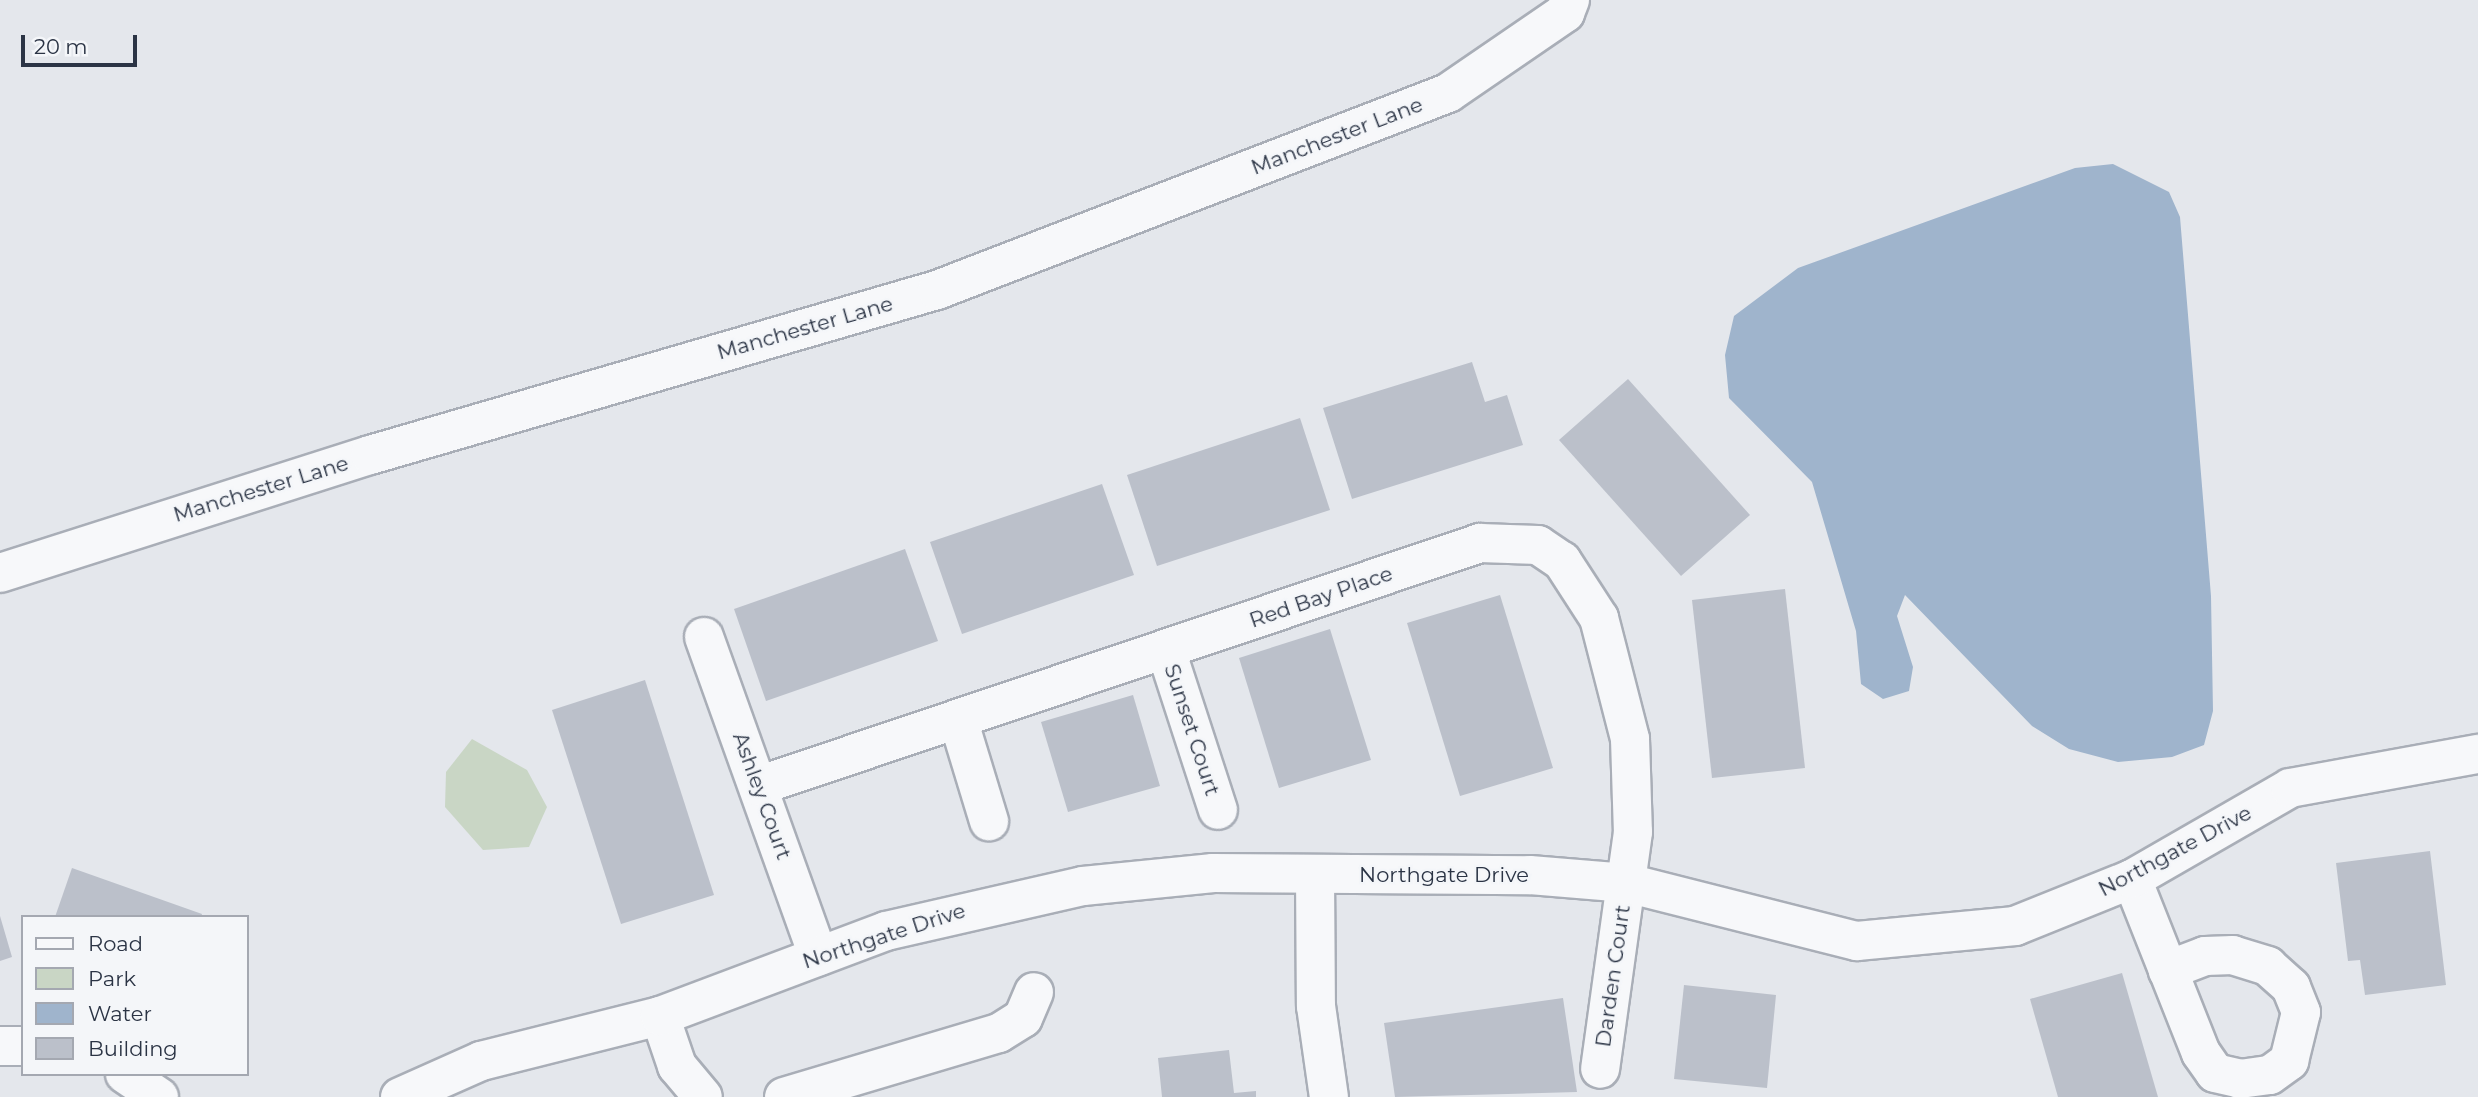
<!DOCTYPE html>
<style>
body{margin:0}
#map{position:relative;width:2478px;height:1097px;overflow:hidden;background:#e4e7ec;font-family:Montserrat,sans-serif}
div>[style]{position:absolute}
.green>*{inset:0;background:#c9d6c5}
.water>*{inset:0;background:#9fb4cc}
.building>*{inset:0;background:#bbc0ca}
.roads{filter:drop-shadow(2px 0 #a9aeb7) drop-shadow(-2px 0 #a9aeb7) drop-shadow(0 2px #a9aeb7) drop-shadow(0 -2px #a9aeb7)}
.minor>*{height:38px;margin:-19px;padding:0 19px;transform-origin:19px;border-radius:19px;background:#f7f8fa}
span{translate:-50% -50%;white-space:nowrap;text-align:center;line-height:1.15;-webkit-text-stroke:5px #f4f6f9;paint-order:stroke}
.street-label{font-size:21px;color:#2b3445}
.legend{position:absolute;left:21px;top:915px;width:228px;height:161px;box-sizing:border-box;background:#f4f6f9;border:2px solid #a4a8b1;margin:0;padding:9px 12px;list-style:none;font-size:21px;color:#2b3445}
.legend li{display:flex;align-items:center;gap:14px;height:35px}
.legend b{width:35px;border:2px solid #a4a8b1}
.scale{position:absolute;left:21px;top:35px;width:116px;height:32px;box-sizing:border-box;border:4px solid #2b3445;border-top:0;padding-left:9px;font-size:21px;line-height:24px;white-space:nowrap;color:#2b3445;-webkit-text-stroke:5px #f4f6f9;paint-order:stroke}
</style>
<div id="map">
<div class="green">
<i style="clip-path:polygon(472px 739px,527px 770px,547px 807px,529px 847px,483px 850px,445px 807px,446px 772px)"></i>
</div>
<div class="water">
<i style="clip-path:polygon(2113px 164px,2169px 192px,2180px 217px,2211px 596px,2213px 711px,2204px 745px,2172px 757px,2118px 762px,2069px 749px,2032px 726px,1905px 595px,1897px 616px,1913px 667px,1909px 691px,1883px 699px,1861px 684px,1856px 631px,1812px 482px,1729px 398px,1725px 355px,1734px 316px,1798px 268px,2075px 168px)"></i>
</div>
<div class="building">
<i style="clip-path:polygon(1472px 362px,1485px 402px,1507px 395px,1523px 445px,1352px 499px,1323px 408px)"></i>
<i style="clip-path:polygon(1628px 379px,1750px 515px,1681px 576px,1559px 440px)"></i>
<i style="clip-path:polygon(1300px 418px,1330px 510px,1157px 566px,1127px 475px)"></i>
<i style="clip-path:polygon(1102px 484px,1134px 575px,962px 634px,930px 542px)"></i>
<i style="clip-path:polygon(905px 549px,938px 641px,766px 701px,734px 609px)"></i>
<i style="clip-path:polygon(1785px 589px,1805px 768px,1712px 778px,1692px 600px)"></i>
<i style="clip-path:polygon(1500px 595px,1553px 768px,1460px 796px,1407px 623px)"></i>
<i style="clip-path:polygon(1330px 629px,1371px 760px,1279px 788px,1239px 658px)"></i>
<i style="clip-path:polygon(645px 680px,714px 895px,621px 924px,552px 710px)"></i>
<i style="clip-path:polygon(1133px 695px,1160px 786px,1068px 812px,1041px 722px)"></i>
<i style="clip-path:polygon(2430px 851px,2446px 985px,2365px 995px,2360px 960px,2348px 961px,2336px 863px)"></i>
<i style="clip-path:polygon(72px 868px,202px 914px,201px 917px,55px 917px)"></i>
<i style="clip-path:polygon(0 916px,12px 957px,0 961px)"></i>
<i style="clip-path:polygon(2122px 973px,2158px 1097px,2058px 1097px,2030px 999px)"></i>
<i style="clip-path:polygon(1684px 985px,1776px 995px,1767px 1088px,1674px 1079px)"></i>
<i style="clip-path:polygon(1563px 998px,1577px 1092px,1395px 1097px,1384px 1023px)"></i>
<i style="clip-path:polygon(1229px 1050px,1234px 1093px,1256px 1091px,1256px 1097px,1162px 1097px,1158px 1058px)"></i>
</div>
<div class="roads">
<div class="minor">
<i style="left:0;top:573px;width:388px;rotate:-17.7deg"></i>
<i style="left:370px;top:455px;width:591px;rotate:-16.23deg"></i>
<i style="left:937px;top:290px;width:548px;rotate:-21.08deg"></i>
<i style="left:1448px;top:93px;width:142px;rotate:-34.4deg"></i>
<i style="left:1565px;top:13px;width:14px;rotate:-69deg"></i>
<i style="left:704px;top:637px;width:339px;rotate:70.3deg"></i>
<i style="left:1166px;top:650px;width:168px;rotate:72deg"></i>
<i style="left:958px;top:719px;width:107px;rotate:73.1deg"></i>
<i style="left:758px;top:786px;width:762px;rotate:-18.6deg"></i>
<i style="left:1480px;top:543px;width:58px;rotate:2deg"></i>
<i style="left:1538px;top:545px;width:29px;rotate:34deg"></i>
<i style="left:1562px;top:561px;width:68px;rotate:57deg"></i>
<i style="left:1599px;top:618px;width:125px;rotate:75.6deg"></i>
<i style="left:1630px;top:739px;width:93px;rotate:88.2deg"></i>
<i style="left:1633px;top:832px;width:239px;rotate:97.9deg"></i>
<i style="left:1315px;top:874px;width:132px;rotate:89.6deg"></i>
<i style="left:1316px;top:1006px;width:92px;rotate:81.9deg"></i>
<i style="left:2132px;top:879px;width:187px;rotate:68.4deg"></i>
<i style="left:2201px;top:1053px;width:24px;rotate:55deg"></i>
<i style="left:2215px;top:1073px;width:26px;rotate:13deg"></i>
<i style="left:2240px;top:1079px;width:30px;rotate:-8deg"></i>
<i style="left:2270px;top:1075px;width:24px;rotate:-36deg"></i>
<i style="left:2289px;top:1061px;width:50px;rotate:-76.2deg"></i>
<i style="left:2301px;top:1012px;width:27px;rotate:-112deg"></i>
<i style="left:2291px;top:987px;width:31px;rotate:-138deg"></i>
<i style="left:2268px;top:966px;width:37px;rotate:-163deg"></i>
<i style="left:2233px;top:955px;width:28px;rotate:178deg"></i>
<i style="left:2205px;top:956px;width:40px;rotate:159deg"></i>
<i style="left:660px;top:1016px;width:53px;rotate:71.2deg"></i>
<i style="left:677px;top:1066px;width:40px;rotate:50deg"></i>
<i style="left:0;top:1046px;width:23px"></i>
<i style="left:125px;top:1074px;width:41px;rotate:34.1deg"></i>
<i style="left:400px;top:1097px;width:89px;rotate:-24deg"></i>
<i style="left:481px;top:1061px;width:185px;rotate:-14.1deg"></i>
<i style="left:660px;top:1016px;width:241px;rotate:-20.6deg"></i>
<i style="left:886px;top:931px;width:202px;rotate:-12.9deg"></i>
<i style="left:1083px;top:886px;width:131px;rotate:-5.7deg"></i>
<i style="left:1213px;top:873px;width:317px;rotate:0.4deg"></i>
<i style="left:1530px;top:875px;width:97px;rotate:4.7deg"></i>
<i style="left:1627px;top:883px;width:237px;rotate:14.2deg"></i>
<i style="left:1857px;top:941px;width:159px;rotate:-5.4deg"></i>
<i style="left:2015px;top:926px;width:126px;rotate:-21.9deg"></i>
<i style="left:2132px;top:879px;width:182px;rotate:-29.9deg"></i>
<i style="left:2290px;top:788px;width:191px;rotate:-10.3deg"></i>
<i style="left:784px;top:1097px;width:224px;rotate:-16.6deg"></i>
<i style="left:999px;top:1033px;width:28px;rotate:-32deg"></i>
<i style="left:1023px;top:1018px;width:28px;rotate:-67deg"></i>
</div>
</div>
<div class="street-label">
<span style="left:1337px;top:136px;rotate:-21deg">Manchester Lane</span>
<span style="left:805px;top:328px;rotate:-16deg">Manchester Lane</span>
<span style="left:261px;top:489px;rotate:-17deg">Manchester Lane</span>
<span style="left:1321px;top:597px;rotate:-19deg">Red Bay Place</span>
<span style="left:1192px;top:730px;rotate:72deg">Sunset Court</span>
<span style="left:762px;top:796px;rotate:70deg">Ashley Court</span>
<span style="left:2175px;top:851px;rotate:-28deg">Northgate Drive</span>
<span style="left:1444px;top:875px">Northgate Drive</span>
<span style="left:884px;top:936px;rotate:-18deg">Northgate Drive</span>
<span style="left:1613px;top:976px;rotate:-82deg">Darden Court</span>
</div>
<ul class="legend">
<li><b style="height:9px;background:#f7f8fa"></b>Road</li>
<li><b style="height:19px;background:#c9d6c5"></b>Park</li>
<li><b style="height:19px;background:#9fb4cc"></b>Water</li>
<li><b style="height:19px;background:#bbc0ca"></b>Building</li>
</ul>
<div class="scale">20 m</div>
</div>
